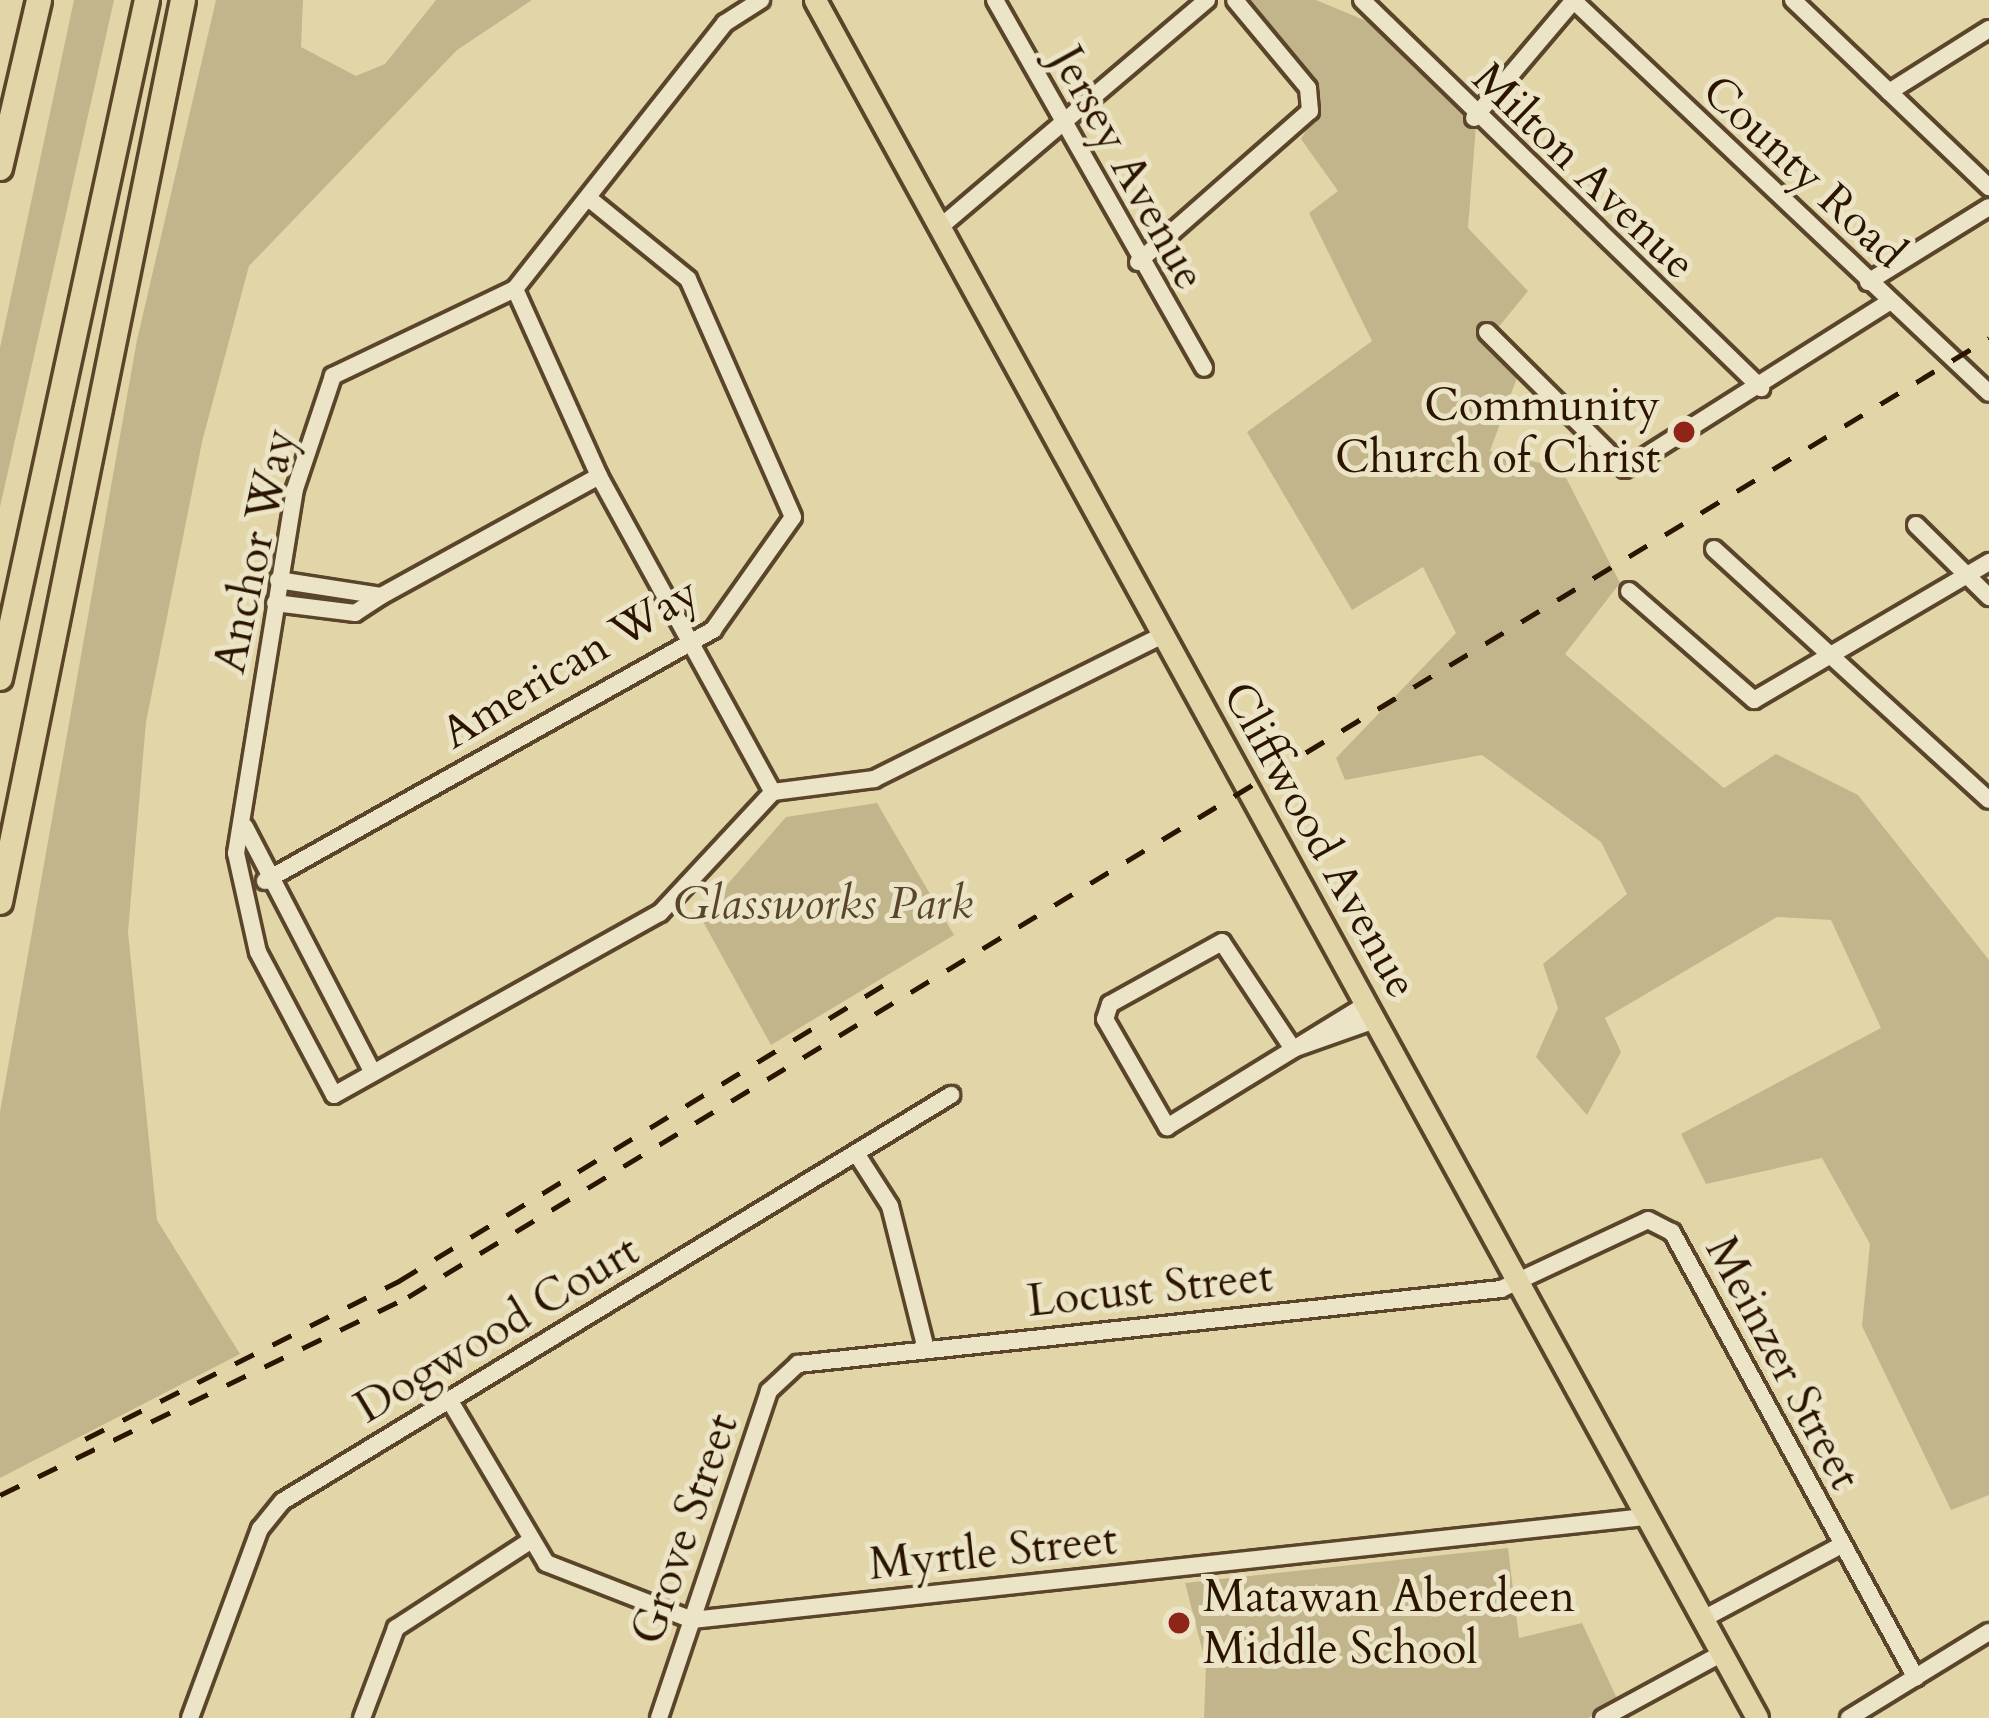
<!DOCTYPE html>
<style>
body{margin:0}
#map{position:relative;width:1989px;height:1718px;overflow:hidden;background:#e2d6a8;font-family:Cardo,serif}
div>[style]{position:absolute}
.green>*{inset:0;background:#c3b58b}
.roads{filter:drop-shadow(3px 0 #5a452a) drop-shadow(-3px 0 #5a452a) drop-shadow(0 3px #5a452a) drop-shadow(0 -3px #5a452a)}
.minor>*{height:16px;margin:-8px;padding:0 8px;transform-origin:8px;border-radius:8px;background:#ece4c6}
.major>*{height:21px;margin:-10.5px;padding:0 10.5px;transform-origin:10.5px;border-radius:10.5px;background:#e2d6a8}
.highway>*{height:24px;margin:-12px;padding:0 12px;transform-origin:12px;border-radius:12px;background:#e2d6a8}
.rail>*{height:4.5px;margin-top:-2.25px;transform-origin:0;background:repeating-linear-gradient(90deg,#2c1500 0 21px,transparent 0 42px)}
.dots>*{width:33px;height:33px;translate:-50% -50%;box-sizing:border-box;border:6px solid #ece4c6;border-radius:50%}
span{translate:-50% -50%;white-space:nowrap;text-align:center;line-height:1.15;-webkit-text-stroke:10px #ece4c6;paint-order:stroke}
.street-label{font-size:45px;color:#2c1500}
.poi-label{font-size:45px;color:#2c1500}
.right{translate:-100% -50%;text-align:right}
.left{translate:0 -50%;text-align:left}
.park-label{font-size:45px;color:#59452a;font-style:italic}
</style>
<div id="map">
<div class="green">
<i style="clip-path:polygon(74px 0,114px 0,0 507px,0 348px)"></i>
<i style="clip-path:polygon(216px 0,303px 0,301px 47px,356px 76px,385px 64px,436px 0,532px 0,457px 50px,249px 266px,202px 442px,146px 722px,128px 932px,157px 1220px,240px 1354px,0 1478px,0 1112px,137px 340px)"></i>
<i style="clip-path:polygon(1226px 0,1316px 0,1383px 28px,1476px 125px,1468px 228px,1528px 291px,1488px 340px,1519px 372px,1490px 451px,1561px 468px,1620px 583px,1565px 654px,1724px 788px,1776px 754px,1858px 795px,1989px 960px,1989px 1495px,1951px 1510px,1862px 1326px,1870px 1244px,1822px 1158px,1706px 1184px,1681px 1134px,1881px 1028px,1831px 920px,1777px 917px,1605px 1018px,1621px 1052px,1587px 1115px,1536px 1057px,1558px 1008px,1543px 964px,1627px 894px,1601px 842px,1482px 755px,1345px 780px,1336px 758px,1456px 633px,1423px 567px,1352px 610px,1247px 432px,1372px 341px,1309px 213px,1338px 191px,1301px 139px,1321px 104px)"></i>
<i style="clip-path:polygon(877px 803px,954px 935px,771px 1045px,700px 916px,786px 817px)"></i>
<i style="clip-path:polygon(1508px 1548px,1519px 1638px,1582px 1623px,1619px 1703px,1588px 1718px,1204px 1718px,1206px 1664px,1185px 1583px)"></i>
</div>
<div class="roads">
<div class="minor">
<i style="left:761px;top:0;width:43px;rotate:147.4deg"></i>
<i style="left:725px;top:23px;width:339px;rotate:128.3deg"></i>
<i style="left:515px;top:289px;width:202px;rotate:154.5deg"></i>
<i style="left:333px;top:376px;width:119px;rotate:108.6deg"></i>
<i style="left:295px;top:489px;width:369px;rotate:99.2deg"></i>
<i style="left:236px;top:853px;width:101px;rotate:77.5deg"></i>
<i style="left:258px;top:952px;width:162px;rotate:62deg"></i>
<i style="left:334px;top:1095px;width:373px;rotate:-29.2deg"></i>
<i style="left:660px;top:913px;width:166px;rotate:-47deg"></i>
<i style="left:773px;top:792px;width:102px;rotate:-7.3deg"></i>
<i style="left:874px;top:779px;width:323px;rotate:-26.5deg"></i>
<i style="left:995px;top:0;width:423px;rotate:60.4deg"></i>
<i style="left:1362px;top:0;width:557px;rotate:44.2deg"></i>
<i style="left:1573px;top:0;width:572px;rotate:43.37deg"></i>
<i style="left:1793px;top:0;width:271px;rotate:43.7deg"></i>
<i style="left:1889px;top:92px;width:118px;rotate:-32.2deg"></i>
<i style="left:1474px;top:118px;width:155px;rotate:-49.7deg"></i>
<i style="left:939px;top:228px;width:352px;rotate:-40.4deg"></i>
<i style="left:1138px;top:262px;width:229px;rotate:-41.3deg"></i>
<i style="left:1310px;top:111px;width:23px;rotate:-95deg"></i>
<i style="left:1308px;top:88px;width:114px;rotate:-129.7deg"></i>
<i style="left:1868px;top:282px;width:142px;rotate:-31.8deg"></i>
<i style="left:515px;top:289px;width:205px;rotate:65.8deg"></i>
<i style="left:599px;top:476px;width:361px;rotate:61.2deg"></i>
<i style="left:1487px;top:332px;width:194px;rotate:44.8deg"></i>
<i style="left:1625px;top:469px;width:312px;rotate:-32.3deg"></i>
<i style="left:1916px;top:525px;width:103px;rotate:44.6deg"></i>
<i style="left:1714px;top:549px;width:372px;rotate:42.4deg"></i>
<i style="left:278px;top:580px;width:104px;rotate:8.8deg"></i>
<i style="left:381px;top:596px;width:249px;rotate:-28.8deg"></i>
<i style="left:1629px;top:591px;width:166px;rotate:41.1deg"></i>
<i style="left:1754px;top:700px;width:273px;rotate:-30.4deg"></i>
<i style="left:275px;top:603px;width:81px;rotate:7.1deg"></i>
<i style="left:355px;top:613px;width:31px;rotate:-33deg"></i>
<i style="left:245px;top:827px;width:277px;rotate:62.5deg"></i>
<i style="left:265px;top:881px;width:514px;rotate:-29.26deg"></i>
<i style="left:713px;top:630px;width:138px;rotate:-54.7deg"></i>
<i style="left:793px;top:517px;width:260px;rotate:-113.8deg"></i>
<i style="left:688px;top:279px;width:124px;rotate:-140.9deg"></i>
<i style="left:1293px;top:1049px;width:128px;rotate:-123.6deg"></i>
<i style="left:1222px;top:942px;width:128px;rotate:151deg"></i>
<i style="left:1110px;top:1004px;width:16px;rotate:108deg"></i>
<i style="left:1105px;top:1019px;width:125px;rotate:60.1deg"></i>
<i style="left:1167px;top:1127px;width:235px;rotate:-31.6deg"></i>
<i style="left:1293px;top:1049px;width:87px;rotate:-19.5deg"></i>
<i style="left:856px;top:1153px;width:63px;rotate:57.3deg"></i>
<i style="left:890px;top:1206px;width:147px;rotate:75.9deg"></i>
<i style="left:450px;top:1401px;width:188px;rotate:59.3deg"></i>
<i style="left:546px;top:1563px;width:157px;rotate:21.3deg"></i>
<i style="left:692px;top:1620px;width:958px;rotate:-6.17deg"></i>
<i style="left:1703px;top:1619px;width:155px;rotate:-28.1deg"></i>
<i style="left:190px;top:1718px;width:202px;rotate:-69.7deg"></i>
<i style="left:260px;top:1529px;width:36px;rotate:-51deg"></i>
<i style="left:283px;top:1501px;width:782px;rotate:-31.29deg"></i>
<i style="left:362px;top:1718px;width:96px;rotate:-69.3deg"></i>
<i style="left:396px;top:1628px;width:160px;rotate:-33deg"></i>
<i style="left:659px;top:1718px;width:345px;rotate:-71.4deg"></i>
<i style="left:769px;top:1391px;width:40px;rotate:-43deg"></i>
<i style="left:798px;top:1364px;width:707px;rotate:-6.09deg"></i>
<i style="left:1501px;top:1289px;width:162px;rotate:-25.1deg"></i>
<i style="left:1648px;top:1220px;width:27px;rotate:27deg"></i>
<i style="left:1672px;top:1232px;width:508px;rotate:61.32deg"></i>
<i style="left:1603px;top:1718px;width:134px;rotate:-28.5deg"></i>
<i style="left:1849px;top:1718px;width:164px;rotate:-31.6deg"></i>
</div>
<div class="major">
<i style="left:815px;top:0;width:1959px;rotate:61.26deg"></i>
</div>
<div class="highway">
<i style="left:0;top:168px;width:172px;rotate:-76.9deg"></i>
<i style="left:0;top:678px;width:694px;rotate:-77.77deg"></i>
<i style="left:0;top:902px;width:920px;rotate:-78.53deg"></i>
</div>
</div>
<div class="rail">
<i style="left:85px;top:1439px;width:352px;rotate:-26.7deg"></i>
<i style="left:399px;top:1281px;width:581px;rotate:-31.42deg"></i>
<i style="left:0;top:1495px;width:454px;rotate:-25.9deg"></i>
<i style="left:408px;top:1297px;width:1849px;rotate:-31.24deg"></i>
</div>
<div class="dots">
<i style="left:1684px;top:432px;background:#8f2418"></i>
<i style="left:1179px;top:1623px;background:#8f2418"></i>
</div>
<div class="street-label">
<span style="left:1128px;top:168px;rotate:61deg">Jersey Avenue</span>
<span style="left:1584px;top:171px;rotate:44deg">Milton Avenue</span>
<span style="left:1804px;top:172px;rotate:43deg">County Road</span>
<span style="left:255px;top:551px;rotate:-78deg">Anchor Way</span>
<span style="left:570px;top:663px;rotate:-31deg">American Way</span>
<span style="left:1320px;top:840px;rotate:61deg">Cliffwood Avenue</span>
<span style="left:1150px;top:1289px;rotate:-6deg">Locust Street</span>
<span style="left:497px;top:1329px;rotate:-31deg">Dogwood Court</span>
<span style="left:1783px;top:1363px;rotate:62deg">Meinzer Street</span>
<span style="left:685px;top:1529px;rotate:-71deg">Grove Street</span>
<span style="left:993px;top:1552px;rotate:-6deg">Myrtle Street</span>
</div>
<div class="poi-label">
<span class="right" style="left:1660px;top:432px">Community<br>Church of Christ</span>
<span class="left" style="left:1203px;top:1623px">Matawan Aberdeen<br>Middle School</span>
</div>
<div class="park-label">
<span style="left:823px;top:904px">Glassworks Park</span>
</div>
</div>
